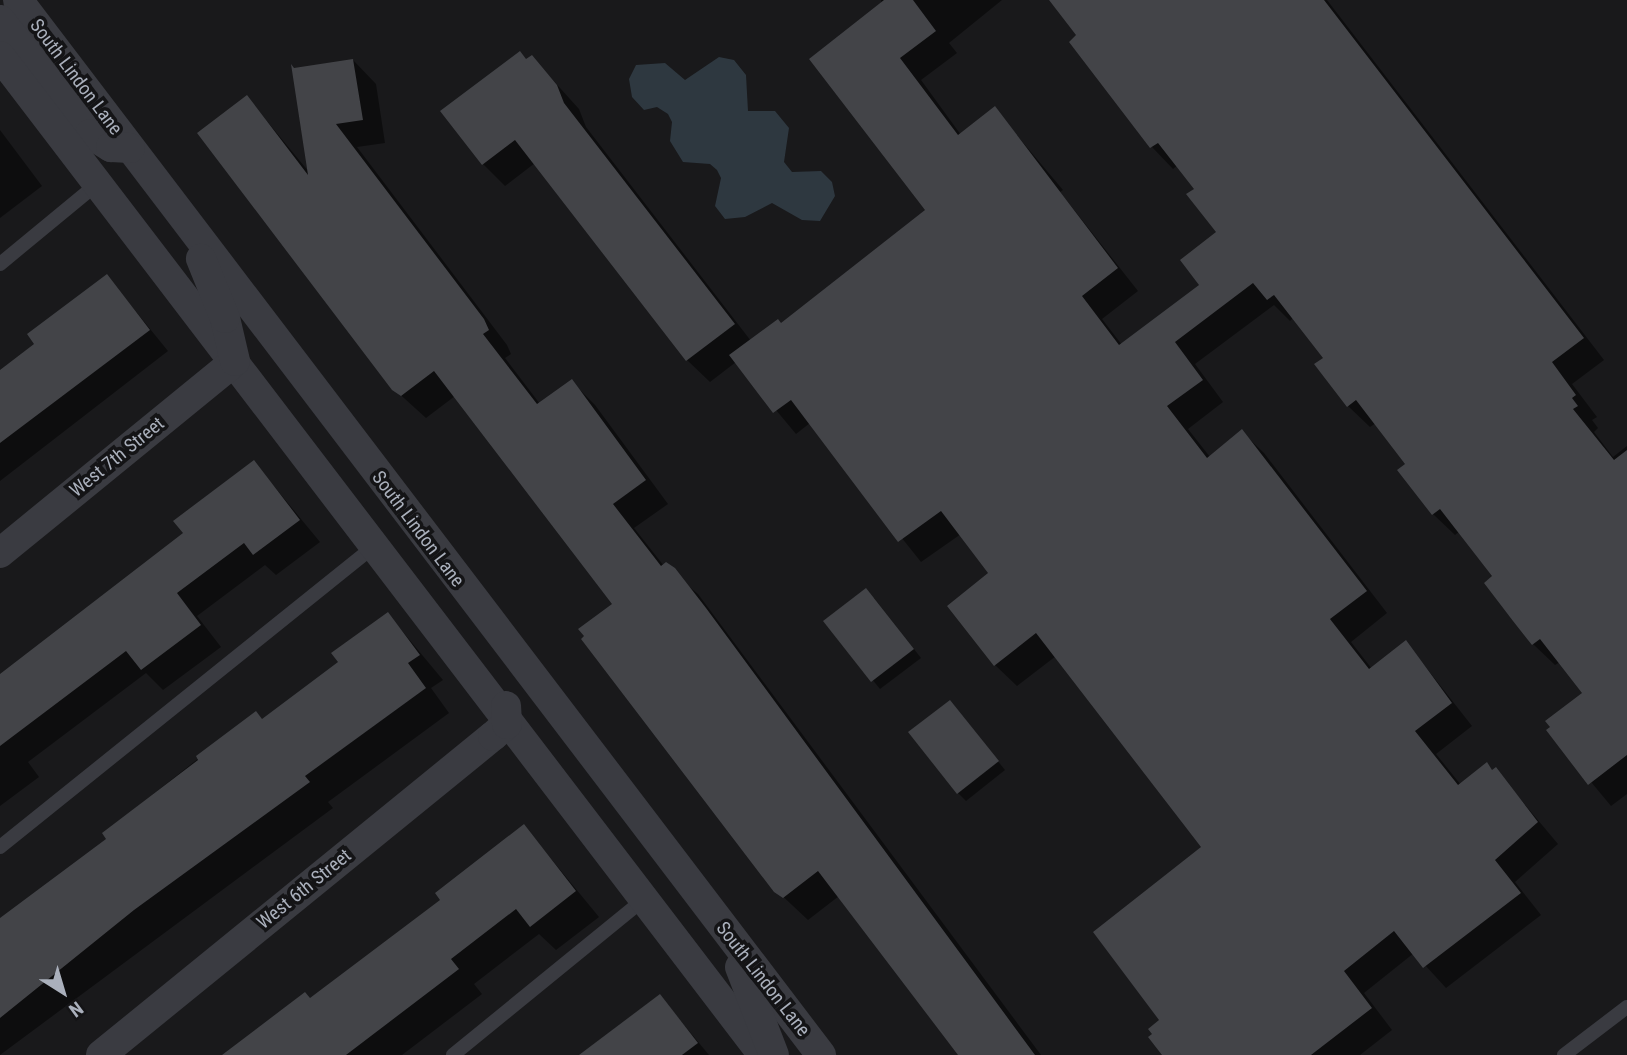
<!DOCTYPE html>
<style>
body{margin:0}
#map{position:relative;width:1627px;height:1055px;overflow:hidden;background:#19191b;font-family:"Roboto Condensed",sans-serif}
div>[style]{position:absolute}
.water>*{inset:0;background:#2e3840}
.shadow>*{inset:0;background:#0007}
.building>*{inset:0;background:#434448}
.service>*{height:14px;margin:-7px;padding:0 7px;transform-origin:7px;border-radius:7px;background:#3a3b41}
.minor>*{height:30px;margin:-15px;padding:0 15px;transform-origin:15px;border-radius:15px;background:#3a3b41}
span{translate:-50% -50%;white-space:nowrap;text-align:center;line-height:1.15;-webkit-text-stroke:7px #141416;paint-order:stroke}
.street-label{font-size:19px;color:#aab0bc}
.north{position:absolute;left:28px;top:957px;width:70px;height:70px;-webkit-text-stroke:5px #141416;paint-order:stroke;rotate:143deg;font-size:19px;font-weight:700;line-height:28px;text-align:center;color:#aab0bc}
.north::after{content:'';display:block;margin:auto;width:24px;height:32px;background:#aab0bc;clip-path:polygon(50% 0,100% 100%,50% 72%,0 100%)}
</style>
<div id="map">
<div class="water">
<i style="clip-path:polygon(719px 57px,734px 60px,746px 75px,748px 111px,775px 111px,789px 128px,784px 162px,792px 172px,821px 171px,832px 182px,835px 196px,820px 221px,802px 220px,772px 203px,745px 217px,725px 219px,715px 206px,721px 178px,717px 170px,710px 164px,683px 162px,670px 141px,672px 122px,668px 114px,657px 107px,644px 110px,632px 97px,629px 79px,636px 65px,665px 63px,685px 80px)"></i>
</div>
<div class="shadow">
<i style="clip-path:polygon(881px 0,1002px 0,949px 43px,957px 53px,921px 80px,961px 135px,994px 108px,1063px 190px,1060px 192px,1138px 291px,1102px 319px,1122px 345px,1202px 285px,1218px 232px,1196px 189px,1178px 165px,1173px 169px,1152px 147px,1071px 42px,1079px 35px,1051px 0,1327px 0,1604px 360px,1572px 384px,1597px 417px,1592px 420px,1598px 428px,1594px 432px,1613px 457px,1627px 446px,1627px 794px,1611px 806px,1548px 730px,1585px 694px,1560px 662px,1555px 665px,1533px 644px,1495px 576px,1460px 531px,1455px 535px,1433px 514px,1408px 464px,1376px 423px,1370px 427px,1348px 406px,1325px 358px,1293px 318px,1290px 321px,1274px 305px,1195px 364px,1223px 402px,1188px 429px,1210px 457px,1242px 432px,1264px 453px,1387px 613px,1351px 642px,1372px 669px,1406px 642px,1472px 726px,1436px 754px,1461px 785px,1496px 770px,1558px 844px,1515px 882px,1541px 915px,1446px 988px,1414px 953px,1364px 993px,1392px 1030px,1360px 1055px,1164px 1055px,1162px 1020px,1204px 848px,1056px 656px,1017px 686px,995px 665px,991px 574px,961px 534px,921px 562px,810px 423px,796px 434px,736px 362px,710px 382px,687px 360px,535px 163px,505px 186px,483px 164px,532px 57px,579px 109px,586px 127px,751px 341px,781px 324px,928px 210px)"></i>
<i style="clip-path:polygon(353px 60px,376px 84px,385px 143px,357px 147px,507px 345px,511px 354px,505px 358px,540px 404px,572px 382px,595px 405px,668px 504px,634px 528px,664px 566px,698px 594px,1041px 1055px,962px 1055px,839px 896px,808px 920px,776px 890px,614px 604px,455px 396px,426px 418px,394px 389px,247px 97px,309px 172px)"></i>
<i style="clip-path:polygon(0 130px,42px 186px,0 218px)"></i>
<i style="clip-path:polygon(107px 276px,168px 351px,0 481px,0 373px,37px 344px)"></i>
<i style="clip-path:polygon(254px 462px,320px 542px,276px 575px,265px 565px,197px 616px,221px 647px,163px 690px,146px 673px,28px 762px,39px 777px,0 806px,0 679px,185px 534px)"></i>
<i style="clip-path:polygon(874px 598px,921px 658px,880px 689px,825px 621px)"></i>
<i style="clip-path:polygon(388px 614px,443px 680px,431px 688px,449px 713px,328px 802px,333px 808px,0 1055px,0 924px,108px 839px,104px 833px,256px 713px,263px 721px,340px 662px)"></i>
<i style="clip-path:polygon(950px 702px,1005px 770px,966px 801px,958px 793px)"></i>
<i style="clip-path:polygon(524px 826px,599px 917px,556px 950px,539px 934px,474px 984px,482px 994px,402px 1055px,225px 1055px,310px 1000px,443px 900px)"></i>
<i style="clip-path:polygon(660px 996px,709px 1055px,582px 1055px)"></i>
</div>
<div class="building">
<i style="clip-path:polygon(884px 0,913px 0,936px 31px,900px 58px,958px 135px,995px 106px,1118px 268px,1082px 296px,1119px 345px,1199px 285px,1180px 260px,1216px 232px,1186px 194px,1194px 189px,1158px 143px,1150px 148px,1069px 42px,1076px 35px,1049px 0,1324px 0,1584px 338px,1552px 362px,1576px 395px,1572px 398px,1578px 406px,1573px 409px,1614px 460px,1627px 450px,1627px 755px,1588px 785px,1546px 730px,1550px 727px,1545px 721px,1582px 693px,1540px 639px,1532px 645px,1513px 621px,1484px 583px,1492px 576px,1440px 509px,1432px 515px,1397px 470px,1405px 464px,1356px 400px,1347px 407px,1314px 364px,1323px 358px,1274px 295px,1267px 300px,1253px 283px,1175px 342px,1203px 380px,1167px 406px,1207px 458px,1242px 429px,1367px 591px,1330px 619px,1369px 669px,1406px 640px,1452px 703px,1415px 731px,1458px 785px,1487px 762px,1492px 770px,1496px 767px,1538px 822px,1495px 860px,1521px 893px,1423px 968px,1394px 931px,1344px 971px,1372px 1008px,1311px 1055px,1162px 1055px,1148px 1037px,1152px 1034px,1148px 1029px,1159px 1020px,1093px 932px,1201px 847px,1036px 633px,994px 666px,947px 606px,988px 573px,941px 511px,898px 542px,791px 400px,773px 413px,729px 355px,778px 319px,781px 323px,925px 210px,809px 59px)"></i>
<i style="clip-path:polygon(520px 51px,526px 59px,532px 55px,557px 85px,564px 103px,735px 324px,686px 361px,515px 140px,482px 165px,440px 111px)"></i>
<i style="clip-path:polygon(353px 59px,363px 120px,336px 124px,484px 319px,489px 330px,483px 334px,537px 404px,572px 379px,646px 480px,613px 504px,661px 566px,666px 562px,675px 568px,706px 608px,1035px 1055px,958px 1055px,818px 871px,783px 898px,774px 892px,581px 639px,584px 636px,578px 629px,612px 604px,434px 371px,401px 396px,392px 390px,197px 133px,247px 95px,308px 175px,291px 64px,294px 68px)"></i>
<i style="clip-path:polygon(107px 274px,150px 330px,0 443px,0 370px,34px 344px,27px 334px)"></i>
<i style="clip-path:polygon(254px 460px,300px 520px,253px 555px,244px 543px,177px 593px,201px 625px,141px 670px,126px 651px,0 746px,0 674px,183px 533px,173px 521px)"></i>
<i style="clip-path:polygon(866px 588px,914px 649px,871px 682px,823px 621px)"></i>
<i style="clip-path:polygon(388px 612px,420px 655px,408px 663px,426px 688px,305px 776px,310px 782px,134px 910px,0 1018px,0 918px,106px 839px,102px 833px,198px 760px,196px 756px,256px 711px,262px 719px,338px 662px,331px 653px)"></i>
<i style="clip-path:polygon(950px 700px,999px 761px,957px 794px,908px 732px)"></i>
<i style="clip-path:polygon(524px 824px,576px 891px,530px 927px,516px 909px,451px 959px,459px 969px,346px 1055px,222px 1055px,305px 992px,310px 998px,440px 900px,435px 893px)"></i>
<i style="clip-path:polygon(660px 994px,698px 1043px,682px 1055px,579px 1055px)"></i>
</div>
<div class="service">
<i style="left:0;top:264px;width:124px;rotate:-39.5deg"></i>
<i style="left:0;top:847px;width:481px;rotate:-38.8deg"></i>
<i style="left:453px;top:1055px;width:245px;rotate:-39.2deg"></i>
<i style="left:1564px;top:1055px;width:79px;rotate:-37.3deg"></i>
</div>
<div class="minor">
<i style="left:18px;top:0;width:1326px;rotate:52.72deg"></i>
<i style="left:0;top:20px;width:145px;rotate:51.7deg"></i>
<i style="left:90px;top:134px;width:25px;rotate:32deg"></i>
<i style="left:111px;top:147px;width:19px;rotate:3deg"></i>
<i style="left:0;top:56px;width:1257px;rotate:52.63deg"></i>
<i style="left:0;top:553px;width:303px;rotate:-39.2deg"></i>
<i style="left:235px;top:361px;width:44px;rotate:-103.1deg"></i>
<i style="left:225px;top:318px;width:64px;rotate:-112.1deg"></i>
<i style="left:740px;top:967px;width:94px;rotate:68.9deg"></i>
<i style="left:101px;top:1055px;width:505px;rotate:-39.14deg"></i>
<i style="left:493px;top:736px;width:18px;rotate:-41deg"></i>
<i style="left:507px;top:724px;width:18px;rotate:-93deg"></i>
</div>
<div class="street-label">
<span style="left:76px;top:77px;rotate:53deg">South Lindon Lane</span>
<span style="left:117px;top:457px;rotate:-39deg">West 7th Street</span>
<span style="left:418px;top:529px;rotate:53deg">South Lindon Lane</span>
<span style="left:304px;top:889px;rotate:-39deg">West 6th Street</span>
<span style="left:763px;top:979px;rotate:52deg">South Lindon Lane</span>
</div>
<div class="north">N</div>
</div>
